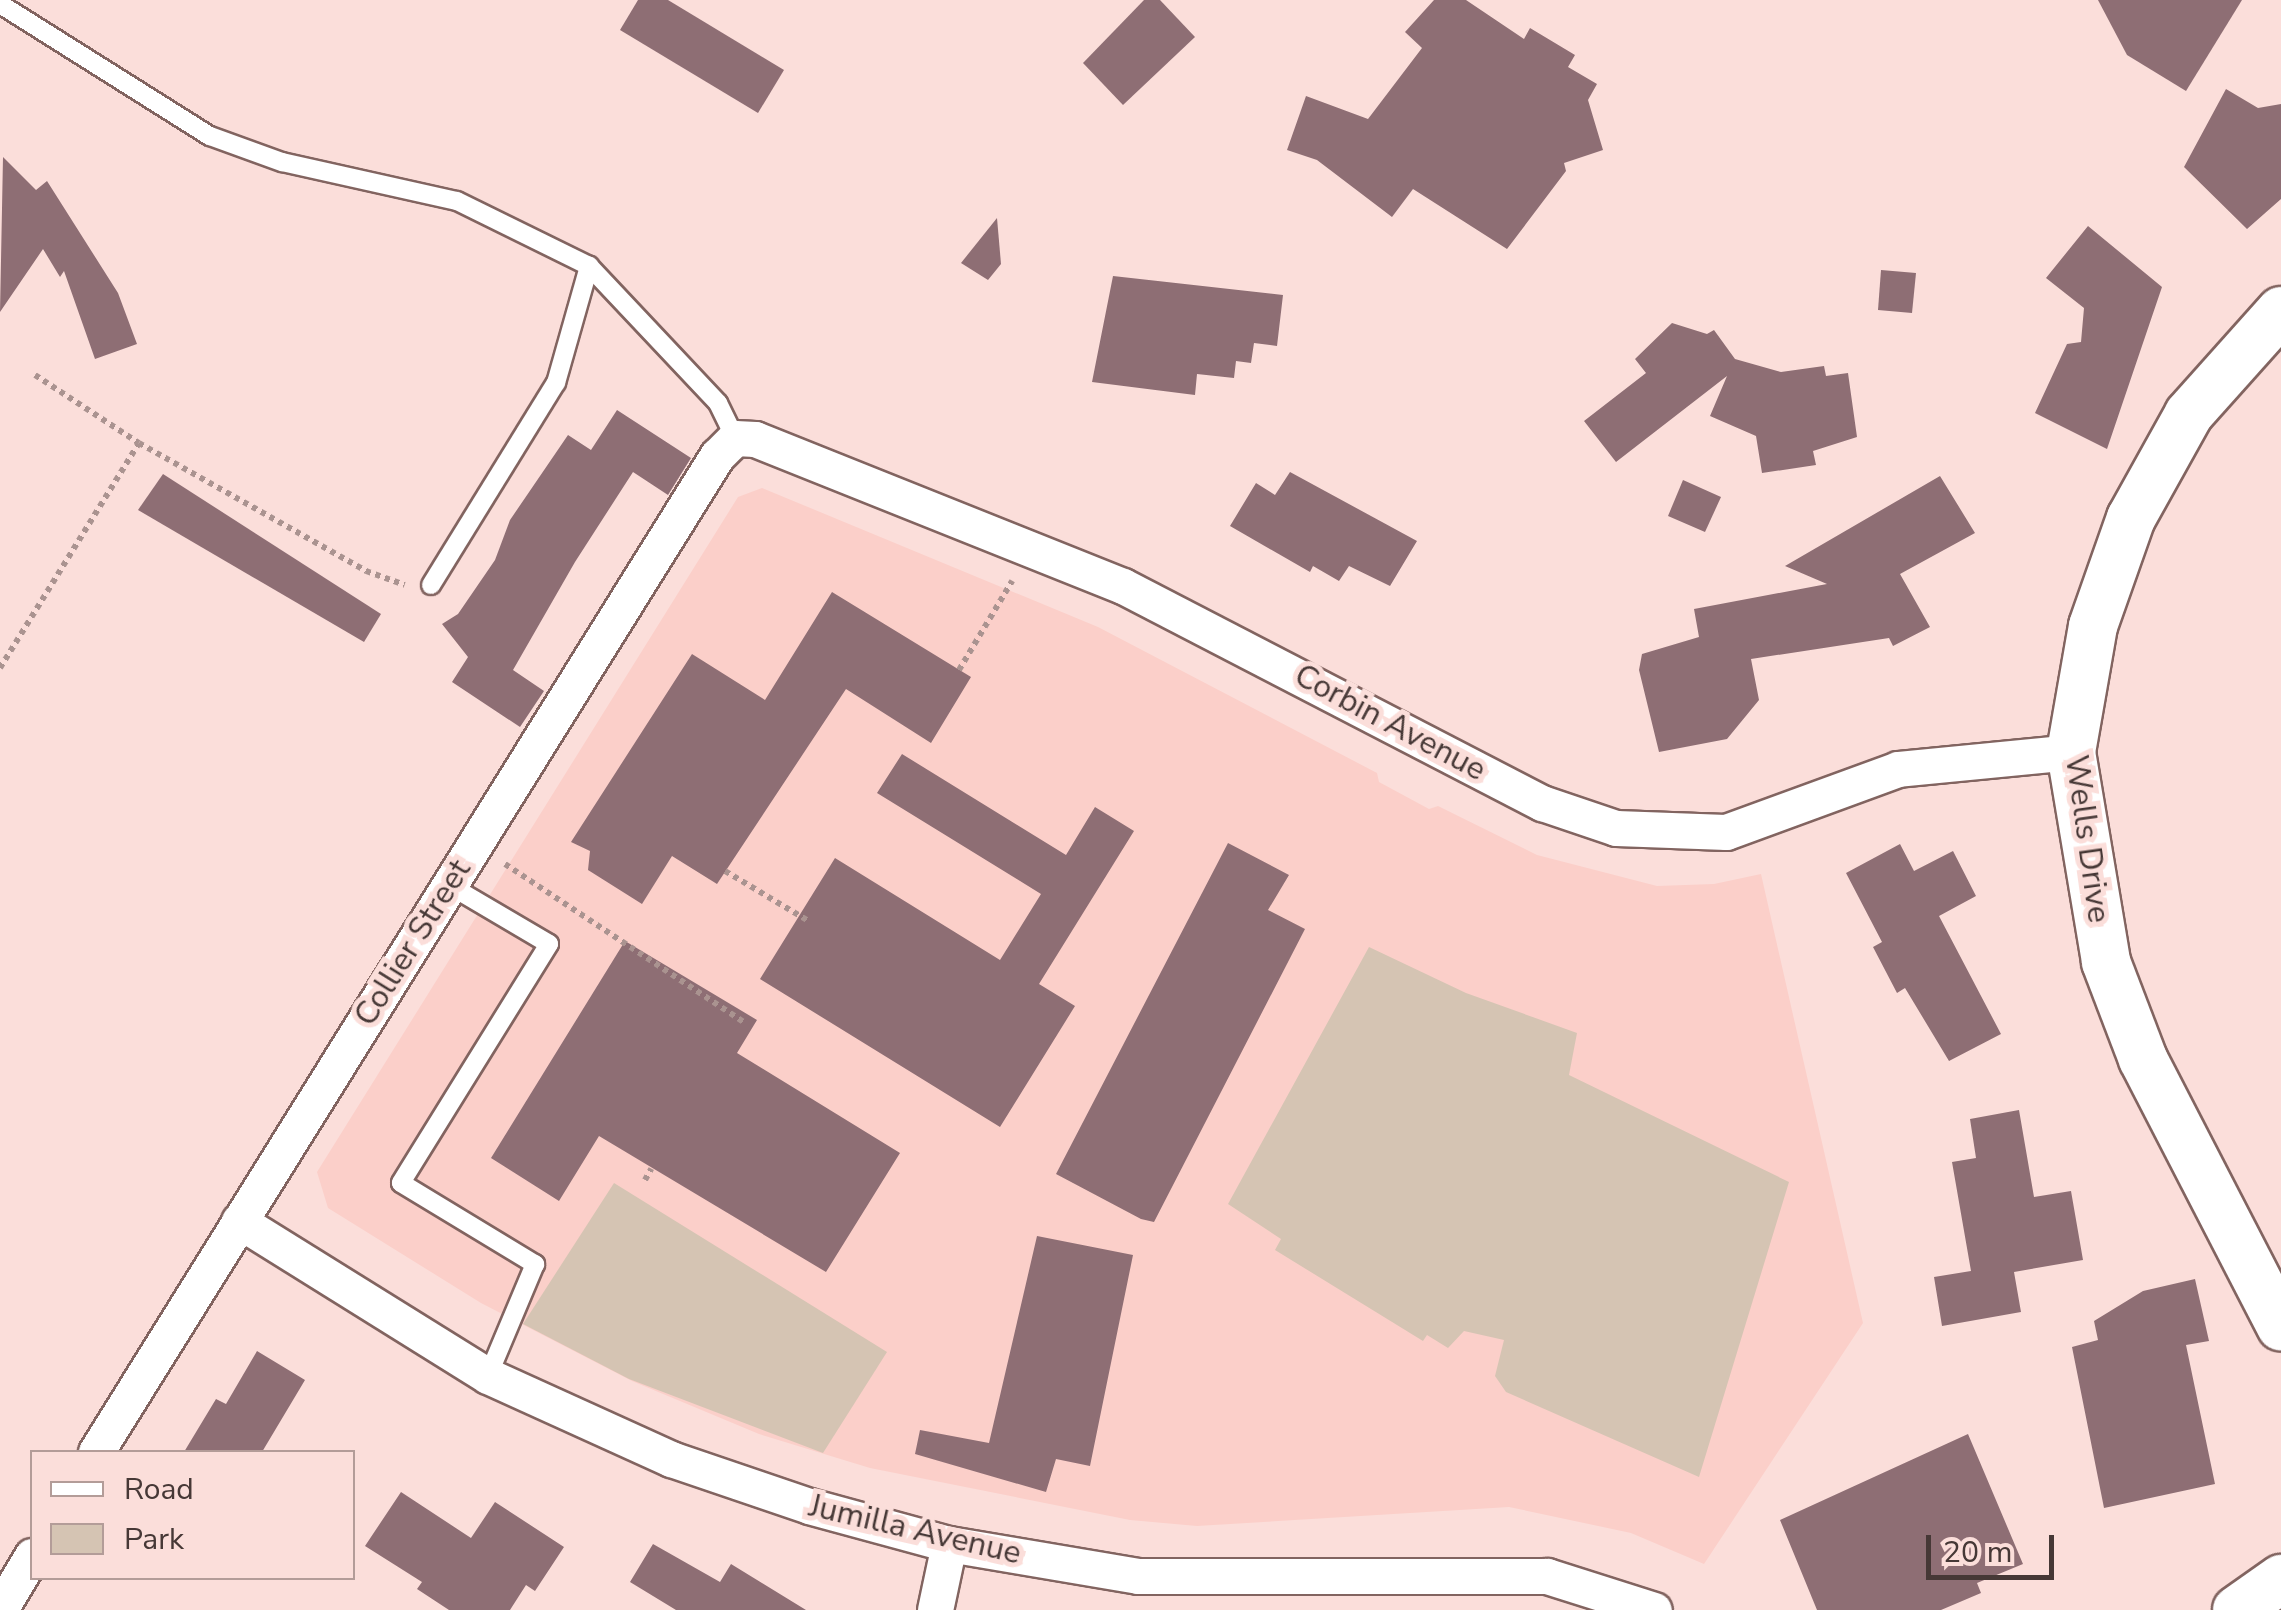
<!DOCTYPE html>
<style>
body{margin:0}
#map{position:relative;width:2281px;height:1610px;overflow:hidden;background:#fbdeda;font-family:"Nunito Sans",sans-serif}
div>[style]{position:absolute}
.built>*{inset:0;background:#fbcfc9}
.green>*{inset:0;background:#d5c4b3}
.building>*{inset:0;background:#8e6e74}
.path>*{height:6px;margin-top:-3px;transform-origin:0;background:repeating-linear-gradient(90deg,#aa9390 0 5px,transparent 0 10px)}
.roads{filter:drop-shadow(2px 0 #826460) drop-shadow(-2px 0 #826460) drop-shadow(0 2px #826460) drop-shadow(0 -2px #826460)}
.service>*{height:18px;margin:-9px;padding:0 9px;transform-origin:9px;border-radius:9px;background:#fff}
.minor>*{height:35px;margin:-17.5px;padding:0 17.5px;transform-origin:17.5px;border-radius:17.5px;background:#fff}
.secondary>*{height:48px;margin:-24px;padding:0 24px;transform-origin:24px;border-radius:24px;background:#fff}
span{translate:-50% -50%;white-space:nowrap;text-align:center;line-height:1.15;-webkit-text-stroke:10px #fbdeda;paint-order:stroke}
.street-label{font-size:32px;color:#463836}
.legend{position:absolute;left:30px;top:1450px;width:325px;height:130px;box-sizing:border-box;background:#fbdeda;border:2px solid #b39c98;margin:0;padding:12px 18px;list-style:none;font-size:30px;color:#463836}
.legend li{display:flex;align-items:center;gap:20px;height:50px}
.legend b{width:50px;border:2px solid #b39c98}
.scale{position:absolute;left:1926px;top:1535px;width:128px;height:45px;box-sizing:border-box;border:5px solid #463836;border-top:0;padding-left:12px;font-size:30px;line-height:35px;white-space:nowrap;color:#463836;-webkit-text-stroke:8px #fbdeda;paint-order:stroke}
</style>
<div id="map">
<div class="built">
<i style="clip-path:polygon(762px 488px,1098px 627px,1377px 773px,1379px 782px,1429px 809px,1438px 806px,1537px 855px,1657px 886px,1714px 884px,1761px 874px,1863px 1323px,1704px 1564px,1631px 1533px,1509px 1507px,1197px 1526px,1130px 1520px,870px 1468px,759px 1434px,632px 1381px,481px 1303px,328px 1208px,317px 1172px,738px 497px)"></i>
</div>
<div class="green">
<i style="clip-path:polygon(1369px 947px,1466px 993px,1577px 1033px,1569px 1075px,1789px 1182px,1699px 1477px,1506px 1392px,1495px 1376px,1504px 1340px,1464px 1331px,1448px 1348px,1427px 1335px,1423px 1341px,1275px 1250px,1281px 1239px,1228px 1204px)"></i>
<i style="clip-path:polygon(614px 1183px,887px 1352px,823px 1453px,629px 1379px,523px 1324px)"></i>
</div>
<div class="building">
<i style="clip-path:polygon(638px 0,668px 0,784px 70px,758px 113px,620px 30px)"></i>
<i style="clip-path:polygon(1144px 0,1160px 0,1195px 37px,1123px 105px,1083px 63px)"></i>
<i style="clip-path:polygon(1434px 0,1466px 0,1524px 39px,1530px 28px,1575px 55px,1568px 67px,1597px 84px,1588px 100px,1603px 150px,1564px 163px,1566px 171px,1507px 249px,1413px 189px,1392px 217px,1317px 160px,1287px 150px,1306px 96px,1368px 119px,1422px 48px,1405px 32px)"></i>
<i style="clip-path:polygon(2098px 0,2242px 0,2186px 91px,2127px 55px)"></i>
<i style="clip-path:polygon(2226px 89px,2258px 108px,2281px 104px,2281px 199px,2247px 229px,2184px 167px)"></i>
<i style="clip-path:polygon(3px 157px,36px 190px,47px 181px,118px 293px,137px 344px,95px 359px,64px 271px,60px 277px,43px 249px,0 312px)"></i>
<i style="clip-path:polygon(997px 218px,1001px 264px,988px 280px,961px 263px)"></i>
<i style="clip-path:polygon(2088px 226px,2162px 287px,2107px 449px,2035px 413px,2067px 344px,2081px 342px,2084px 308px,2046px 278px)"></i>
<i style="clip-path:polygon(1881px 270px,1916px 273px,1912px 313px,1878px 310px)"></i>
<i style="clip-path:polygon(1113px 276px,1283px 295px,1277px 346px,1254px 343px,1251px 363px,1236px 361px,1234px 378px,1197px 374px,1195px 395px,1092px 382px)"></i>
<i style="clip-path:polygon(1672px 323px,1707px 334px,1714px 330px,1735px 359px,1781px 372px,1824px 366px,1826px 376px,1848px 373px,1857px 437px,1813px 451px,1816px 465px,1762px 473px,1756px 436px,1710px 416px,1727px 376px,1616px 462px,1584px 421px,1646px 373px,1635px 359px)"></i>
<i style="clip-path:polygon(617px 410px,691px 458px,668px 495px,633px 472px,575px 562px,513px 670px,544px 691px,520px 727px,452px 682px,468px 657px,442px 624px,458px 614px,495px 560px,510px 520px,568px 435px,591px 450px)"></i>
<i style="clip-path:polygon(1290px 472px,1417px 541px,1390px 586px,1349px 566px,1339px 581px,1313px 566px,1310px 572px,1230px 526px,1256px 483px,1275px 495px)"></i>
<i style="clip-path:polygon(163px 474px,381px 614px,364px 642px,138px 510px)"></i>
<i style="clip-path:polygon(1940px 476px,1975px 533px,1900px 574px,1930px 627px,1893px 646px,1889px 638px,1751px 659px,1759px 700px,1727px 739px,1659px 752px,1639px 670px,1642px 654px,1699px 637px,1694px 609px,1827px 584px,1785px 566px)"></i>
<i style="clip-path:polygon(1683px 480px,1721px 497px,1705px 532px,1668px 516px)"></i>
<i style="clip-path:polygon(832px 592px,971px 677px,931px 743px,846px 689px,717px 884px,672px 856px,642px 904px,588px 870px,590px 851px,571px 842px,692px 654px,765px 700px)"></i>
<i style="clip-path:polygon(902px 754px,1066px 855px,1095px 807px,1134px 831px,1039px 984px,1075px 1006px,1000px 1127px,760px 979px,835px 858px,1000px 960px,1041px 894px,877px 793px)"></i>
<i style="clip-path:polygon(1228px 843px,1289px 875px,1268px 910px,1305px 929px,1154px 1222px,1141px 1219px,1056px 1174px)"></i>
<i style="clip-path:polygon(1900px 844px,1914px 871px,1953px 851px,1976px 896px,1939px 916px,2001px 1034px,1949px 1061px,1905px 988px,1897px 993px,1873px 947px,1882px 942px,1846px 873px)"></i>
<i style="clip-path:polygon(625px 941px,757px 1020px,737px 1053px,900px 1153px,826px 1272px,599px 1136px,559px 1201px,491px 1158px)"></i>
<i style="clip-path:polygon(2019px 1110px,2034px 1197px,2071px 1191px,2083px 1260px,2014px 1272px,2021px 1312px,1942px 1326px,1934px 1277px,1971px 1271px,1952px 1162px,1976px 1158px,1970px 1119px)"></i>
<i style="clip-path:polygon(1037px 1236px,1133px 1255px,1090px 1466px,1056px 1459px,1046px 1492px,915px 1454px,920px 1430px,989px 1443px)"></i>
<i style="clip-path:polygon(2195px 1279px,2209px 1341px,2186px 1345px,2215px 1484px,2104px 1508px,2072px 1347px,2098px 1340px,2094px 1321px,2143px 1291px)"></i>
<i style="clip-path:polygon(257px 1351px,305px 1380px,262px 1452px,184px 1452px,216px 1399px,226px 1404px)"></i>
<i style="clip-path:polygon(1968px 1434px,2023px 1564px,1977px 1583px,1981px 1593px,1941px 1610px,1817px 1610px,1780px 1520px)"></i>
<i style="clip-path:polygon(401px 1492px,471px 1538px,495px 1502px,564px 1547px,535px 1591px,526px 1585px,510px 1610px,449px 1610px,417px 1589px,422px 1582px,365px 1546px)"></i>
<i style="clip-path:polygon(653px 1544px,720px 1582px,731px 1564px,806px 1610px,676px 1610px,630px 1582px)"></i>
</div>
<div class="path">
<i style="left:35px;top:375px;width:124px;rotate:33.2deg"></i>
<i style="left:139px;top:443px;width:261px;rotate:29.4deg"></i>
<i style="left:366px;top:571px;width:41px;rotate:19.7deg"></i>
<i style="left:0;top:668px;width:264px;rotate:-58.3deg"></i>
<i style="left:959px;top:670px;width:104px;rotate:-59.2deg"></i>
<i style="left:505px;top:864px;width:287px;rotate:33.5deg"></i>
<i style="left:725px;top:871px;width:96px;rotate:30.9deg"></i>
<i style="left:645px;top:1180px;width:13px;rotate:-61deg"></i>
</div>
<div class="roads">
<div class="service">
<i style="left:0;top:4px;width:248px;rotate:32.2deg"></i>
<i style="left:210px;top:136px;width:77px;rotate:19.9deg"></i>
<i style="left:282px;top:162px;width:179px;rotate:12.6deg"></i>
<i style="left:457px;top:201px;width:147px;rotate:26.2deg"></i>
<i style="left:589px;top:266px;width:188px;rotate:46.7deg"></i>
<i style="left:718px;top:403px;width:39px;rotate:64deg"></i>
<i style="left:431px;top:585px;width:238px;rotate:-58.3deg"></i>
<i style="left:556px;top:383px;width:122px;rotate:-74.2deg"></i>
<i style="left:449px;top:885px;width:116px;rotate:30.5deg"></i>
<i style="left:549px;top:944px;width:281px;rotate:121.8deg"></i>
<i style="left:401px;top:1183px;width:157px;rotate:31.2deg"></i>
<i style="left:535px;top:1264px;width:121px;rotate:112.8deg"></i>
</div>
<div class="minor">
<i style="left:239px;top:1221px;width:293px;rotate:31.9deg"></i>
<i style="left:488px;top:1376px;width:201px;rotate:24.4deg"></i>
<i style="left:671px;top:1459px;width:146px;rotate:18.8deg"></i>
<i style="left:809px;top:1506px;width:145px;rotate:15.2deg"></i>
<i style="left:949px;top:1544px;width:192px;rotate:9.6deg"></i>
<i style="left:1138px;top:1576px;width:409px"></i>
<i style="left:1547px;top:1576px;width:112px;rotate:17.6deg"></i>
<i style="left:96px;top:1452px;width:1174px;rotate:-58.06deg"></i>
<i style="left:717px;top:456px;width:25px;rotate:-45deg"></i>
<i style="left:735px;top:438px;width:20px;rotate:3deg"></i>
<i style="left:755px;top:439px;width:396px;rotate:21.8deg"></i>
<i style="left:1123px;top:586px;width:472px;rotate:27.4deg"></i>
<i style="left:1542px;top:803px;width:78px;rotate:18.7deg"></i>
<i style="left:1616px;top:828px;width:110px;rotate:2.1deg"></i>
<i style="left:1726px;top:832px;width:183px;rotate:-20.1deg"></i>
<i style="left:1898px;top:769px;width:174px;rotate:-5.6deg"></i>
<i style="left:0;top:1609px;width:62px;rotate:-58.9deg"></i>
<i style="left:935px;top:1610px;width:67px;rotate:-78deg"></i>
</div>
<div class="secondary">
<i style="left:2281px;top:311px;width:138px;rotate:131.8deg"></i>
<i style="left:2189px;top:414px;width:119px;rotate:119.1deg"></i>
<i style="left:2131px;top:518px;width:114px;rotate:109.4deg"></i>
<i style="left:2093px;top:626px;width:128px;rotate:99.9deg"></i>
<i style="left:2071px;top:752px;width:213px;rotate:80.5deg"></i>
<i style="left:2106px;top:962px;width:104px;rotate:69.1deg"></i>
<i style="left:2143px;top:1059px;width:301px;rotate:62.7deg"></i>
<i style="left:2237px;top:1610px;width:54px;rotate:-35.2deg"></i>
</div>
</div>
<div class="street-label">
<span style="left:1390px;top:723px;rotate:28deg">Corbin Avenue</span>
<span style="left:2087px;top:839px;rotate:82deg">Wells Drive</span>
<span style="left:413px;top:943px;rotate:-58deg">Collier Street</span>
<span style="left:915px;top:1530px;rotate:13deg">Jumilla Avenue</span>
</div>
<ul class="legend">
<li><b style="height:12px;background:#fff"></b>Road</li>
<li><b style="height:28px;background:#d5c4b3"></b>Park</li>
</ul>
<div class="scale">20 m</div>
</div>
